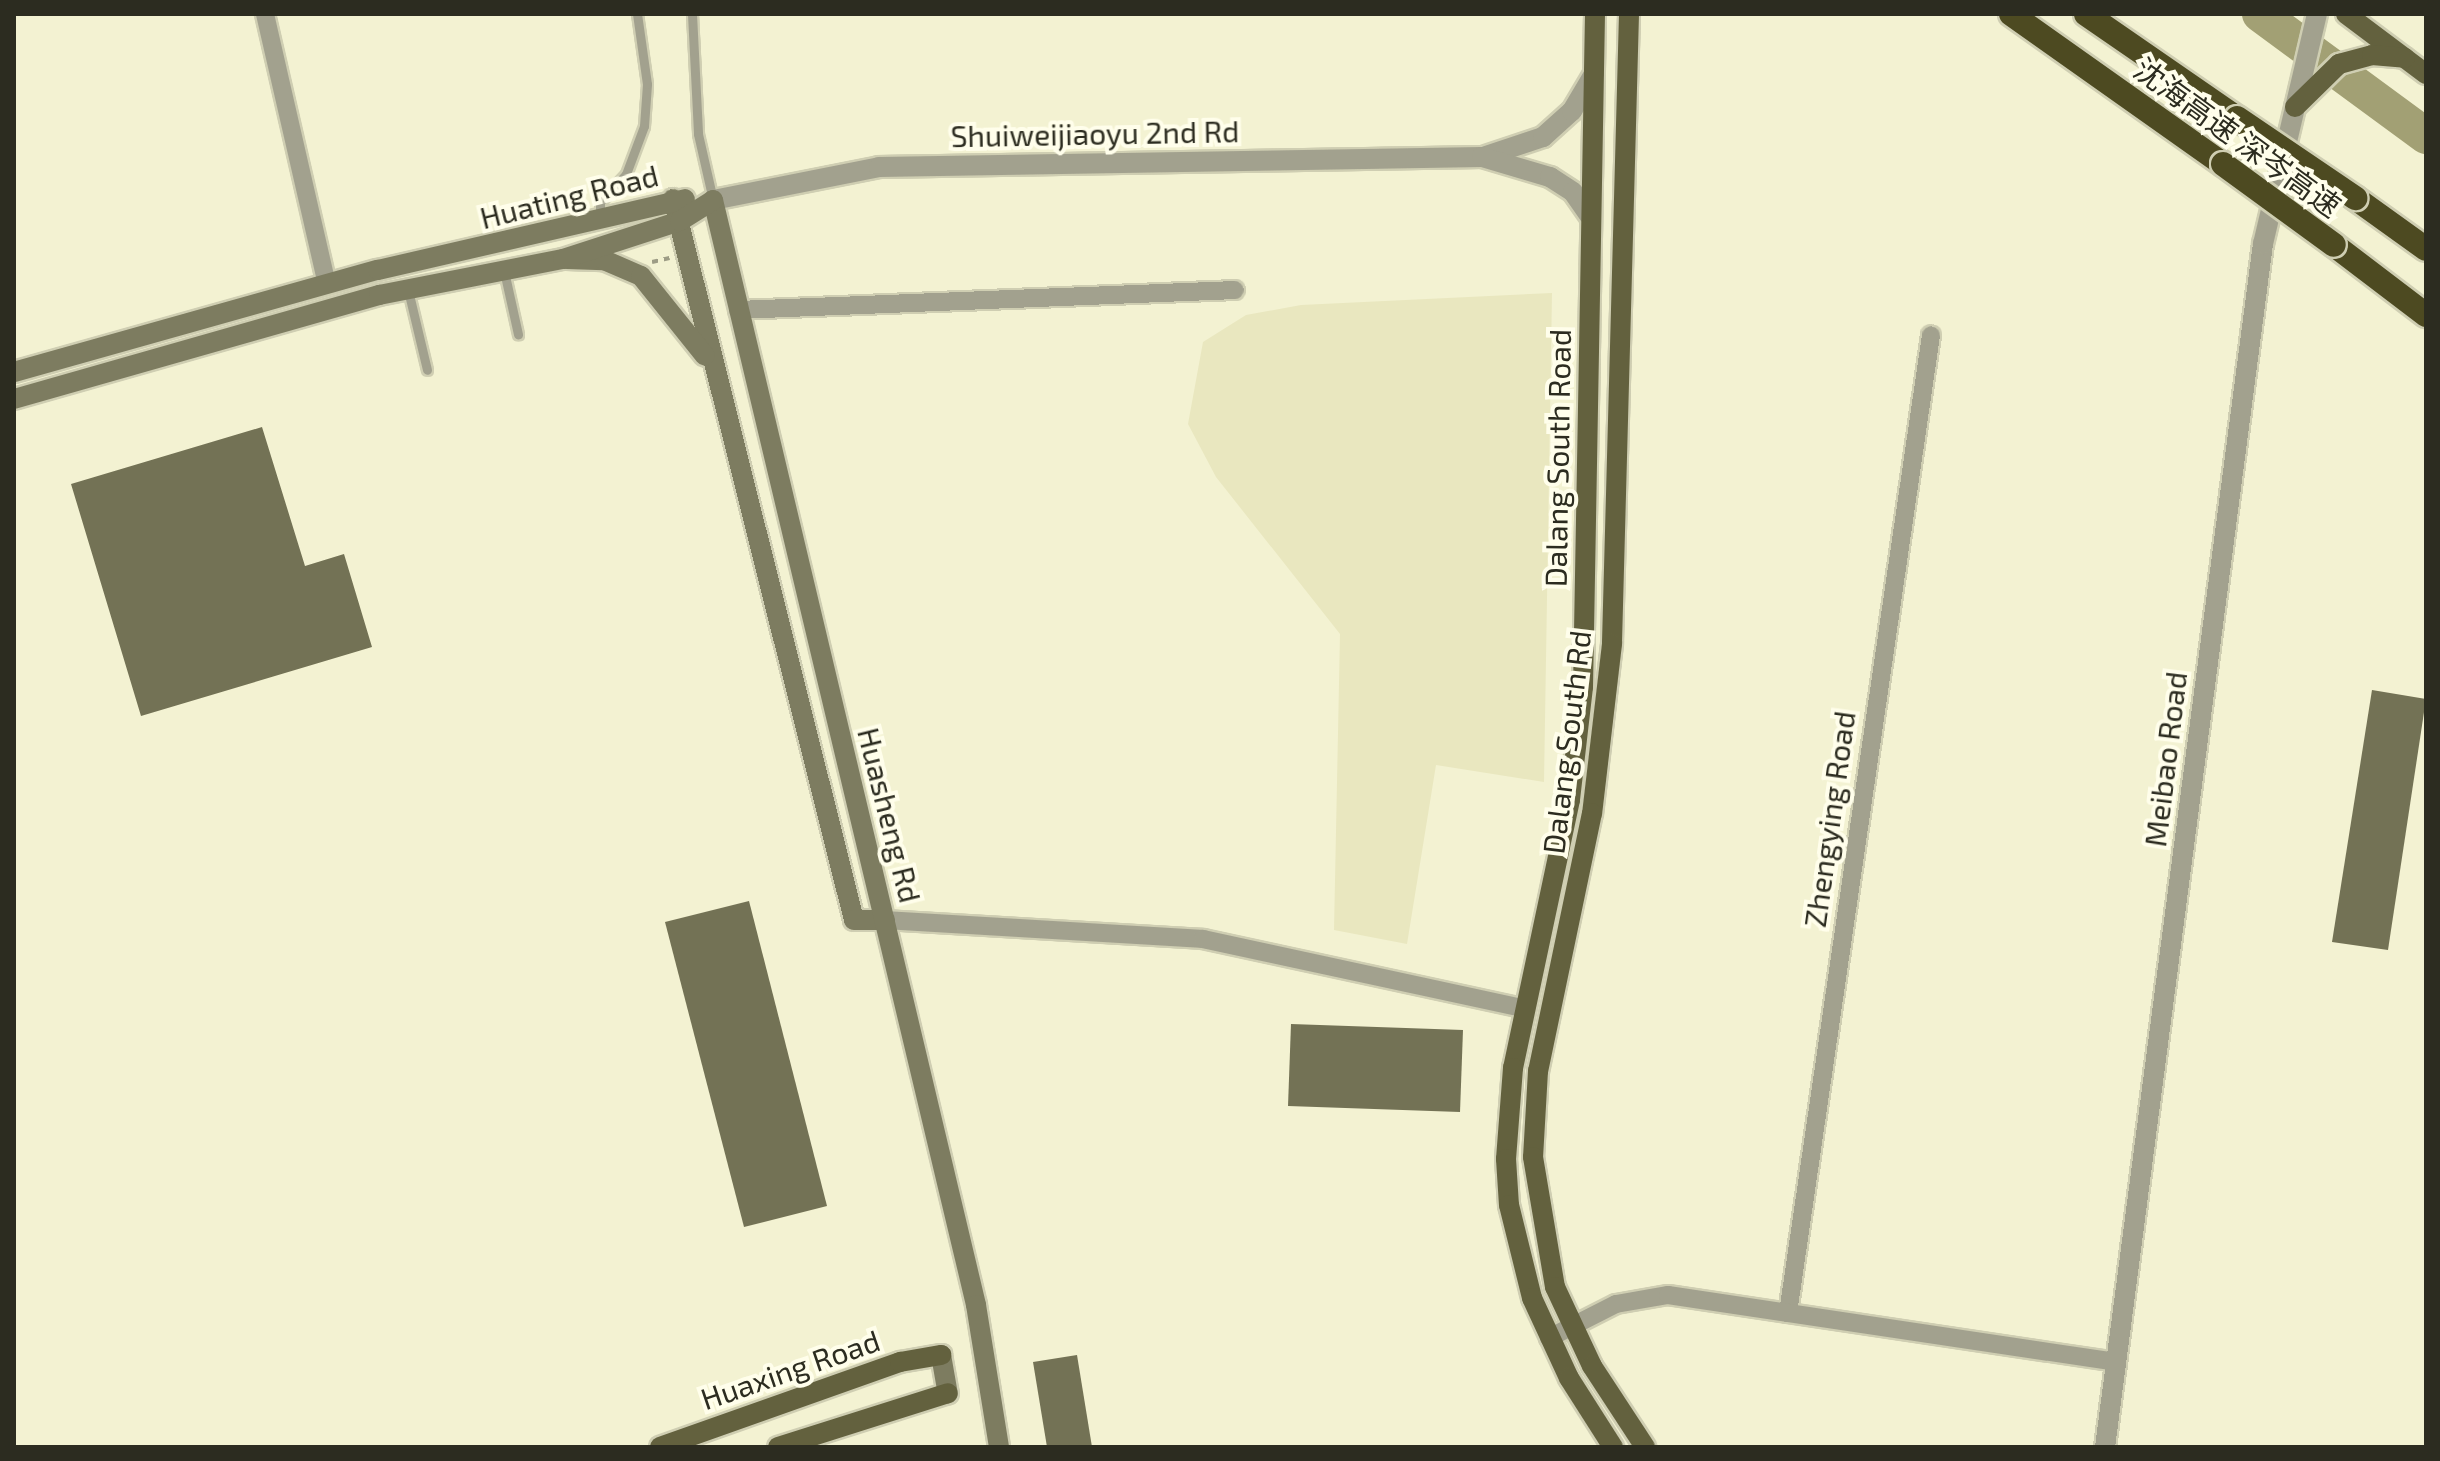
<!DOCTYPE html>
<meta charset="utf-8">
<style>
body{margin:0}
#map{position:relative;width:2440px;height:1461px;overflow:hidden;background:#f3f2d2;font-family:"Exo 2","Noto Sans SC",sans-serif}
div>[style]{position:absolute}
.built>*{inset:0;background:#e9e7bf}
.river>*{height:36px;margin:-18px;padding:0 18px;transform-origin:18px;border-radius:18px;background:#a2a074}
.building>*{inset:0;background:#737255}
.path>*{height:4px;margin-top:-2px;transform-origin:0;background:repeating-linear-gradient(90deg,#9d9c85 0 6px,transparent 0 12px)}
.roads{filter:drop-shadow(2px 0 #cfceb2) drop-shadow(-2px 0 #cfceb2) drop-shadow(0 2px #cfceb2) drop-shadow(0 -2px #cfceb2)}
.service>*{height:9px;margin:-4.5px;padding:0 4.5px;transform-origin:4.5px;border-radius:4.5px;background:#a2a18e}
.minor>*{height:18px;margin:-9px;padding:0 9px;transform-origin:9px;border-radius:9px;background:#a2a18e}
.tertiary>*{height:20px;margin:-10px;padding:0 10px;transform-origin:10px;border-radius:10px;background:#a2a18e}
.secondary>*{height:20px;margin:-10px;padding:0 10px;transform-origin:10px;border-radius:10px;background:#7d7c60}
.primary>*{height:20px;margin:-10px;padding:0 10px;transform-origin:10px;border-radius:10px;background:#63613e}
.motorway>*{height:24px;margin:-12px;padding:0 12px;transform-origin:12px;border-radius:12px;background:#4d4a21}
.bridges{filter:drop-shadow(2px 0 #cfceb2) drop-shadow(-2px 0 #cfceb2) drop-shadow(0 2px #cfceb2) drop-shadow(0 -2px #cfceb2)}
.motorway-bridge>*{height:24px;margin:-12px;padding:0 12px;transform-origin:12px;border-radius:12px;background:#4d4a21}
span{translate:-50% -50%;white-space:nowrap;text-align:center;line-height:1.15;-webkit-text-stroke:8px #fffeeb;paint-order:stroke}
.street-label{font-size:30px;color:#2c2c20}
.frame{position:absolute;inset:0;border:16px solid #2c2c20;pointer-events:none}
</style>
<div id="map">
<div class="built">
<i style="clip-path:polygon(1552px 293px,1544px 782px,1436px 765px,1407px 944px,1334px 930px,1340px 634px,1216px 477px,1188px 424px,1203px 342px,1246px 315px,1301px 305px)"></i>
</div>
<div class="river">
<i style="left:2260px;top:14px;width:206px;rotate:36.3deg"></i>
</div>
<div class="building">
<i style="clip-path:polygon(262px 427px,305px 566px,344px 554px,372px 647px,141px 716px,71px 484px)"></i>
<i style="clip-path:polygon(2372px 690px,2426px 699px,2388px 950px,2332px 942px)"></i>
<i style="clip-path:polygon(749px 901px,827px 1206px,744px 1227px,665px 922px)"></i>
<i style="clip-path:polygon(1291px 1024px,1463px 1030px,1460px 1112px,1288px 1106px)"></i>
<i style="clip-path:polygon(1077px 1355px,1092px 1447px,1047px 1447px,1033px 1362px)"></i>
</div>
<div class="path">
<i style="left:652px;top:262px;width:18px;rotate:-13deg"></i>
</div>
<div class="roads">
<div class="service">
<i style="left:692px;top:14px;width:120px;rotate:87.1deg"></i>
<i style="left:698px;top:134px;width:68px;rotate:77.2deg"></i>
<i style="left:600px;top:218px;width:16px;rotate:-90deg"></i>
<i style="left:600px;top:202px;width:38px;rotate:-47deg"></i>
<i style="left:626px;top:174px;width:51px;rotate:-69.4deg"></i>
<i style="left:644px;top:126px;width:42px;rotate:-85.9deg"></i>
<i style="left:647px;top:84px;width:71px;rotate:-98.1deg"></i>
<i style="left:504px;top:271px;width:65px;rotate:77.5deg"></i>
<i style="left:408px;top:290px;width:82px;rotate:76.6deg"></i>
</div>
<div class="minor">
<i style="left:265px;top:14px;width:277px;rotate:77.1deg"></i>
<i style="left:738px;top:310px;width:497px;rotate:-2.3deg"></i>
<i style="left:885px;top:920px;width:319px;rotate:3.4deg"></i>
<i style="left:1203px;top:939px;width:327px;rotate:12.2deg"></i>
<i style="left:1788px;top:1313px;width:988px;rotate:-81.68deg"></i>
<i style="left:1549px;top:1338px;width:75px;rotate:-26.9deg"></i>
<i style="left:1616px;top:1304px;width:53px;rotate:-9.8deg"></i>
<i style="left:1668px;top:1295px;width:453px;rotate:8.5deg"></i>
</div>
<div class="tertiary">
<i style="left:1486px;top:156px;width:60px;rotate:-18.4deg"></i>
<i style="left:1543px;top:137px;width:39px;rotate:-42deg"></i>
<i style="left:1572px;top:111px;width:43px;rotate:-59.3deg"></i>
<i style="left:713px;top:200px;width:169px;rotate:-11.2deg"></i>
<i style="left:879px;top:167px;width:603px;rotate:-0.95deg"></i>
<i style="left:1482px;top:157px;width:71px;rotate:16.4deg"></i>
<i style="left:1550px;top:177px;width:27px;rotate:33deg"></i>
<i style="left:1573px;top:192px;width:28px;rotate:55deg"></i>
<i style="left:2105px;top:1447px;width:1213px;rotate:-82.52deg"></i>
<i style="left:2263px;top:244px;width:236px;rotate:-76.8deg"></i>
</div>
<div class="secondary">
<i style="left:673px;top:199px;width:743px;rotate:75.91deg"></i>
<i style="left:854px;top:920px;width:31px"></i>
<i style="left:713px;top:200px;width:1136px;rotate:76.61deg"></i>
<i style="left:976px;top:1305px;width:144px;rotate:80.8deg"></i>
<i style="left:567px;top:259px;width:37px;rotate:2deg"></i>
<i style="left:604px;top:260px;width:40px;rotate:23.4deg"></i>
<i style="left:641px;top:276px;width:102px;rotate:51.3deg"></i>
<i style="left:14px;top:372px;width:378px;rotate:-15.7deg"></i>
<i style="left:378px;top:270px;width:315px;rotate:-13deg"></i>
<i style="left:14px;top:399px;width:380px;rotate:-15.9deg"></i>
<i style="left:379px;top:295px;width:187px;rotate:-11.1deg"></i>
<i style="left:563px;top:259px;width:123px;rotate:-18deg"></i>
<i style="left:680px;top:221px;width:39px;rotate:-32deg"></i>
<i style="left:941px;top:1355px;width:39px;rotate:80deg"></i>
</div>
<div class="primary">
<i style="left:1595px;top:14px;width:673px;rotate:91.02deg"></i>
<i style="left:1583px;top:687px;width:114px;rotate:96.6deg"></i>
<i style="left:1570px;top:800px;width:274px;rotate:102deg"></i>
<i style="left:1513px;top:1068px;width:91px;rotate:94.4deg"></i>
<i style="left:1506px;top:1159px;width:46px;rotate:86.3deg"></i>
<i style="left:1509px;top:1205px;width:96px;rotate:76.1deg"></i>
<i style="left:1532px;top:1298px;width:88px;rotate:65.2deg"></i>
<i style="left:1569px;top:1378px;width:82px;rotate:57.5deg"></i>
<i style="left:1629px;top:14px;width:630px;rotate:91.55deg"></i>
<i style="left:1612px;top:644px;width:170px;rotate:96.7deg"></i>
<i style="left:1592px;top:813px;width:264px;rotate:101.8deg"></i>
<i style="left:1538px;top:1071px;width:86px;rotate:93.3deg"></i>
<i style="left:1533px;top:1157px;width:132px;rotate:80.4deg"></i>
<i style="left:1555px;top:1287px;width:87px;rotate:64.9deg"></i>
<i style="left:1592px;top:1366px;width:97px;rotate:56.8deg"></i>
<i style="left:2346px;top:14px;width:100px;rotate:36.9deg"></i>
<i style="left:2295px;top:107px;width:62px;rotate:-44.3deg"></i>
<i style="left:2339px;top:64px;width:34px;rotate:-15deg"></i>
<i style="left:2372px;top:55px;width:33px;rotate:5deg"></i>
<i style="left:660px;top:1447px;width:255px;rotate:-19.5deg"></i>
<i style="left:900px;top:1362px;width:42px;rotate:-9.7deg"></i>
<i style="left:778px;top:1447px;width:178px;rotate:-17.6deg"></i>
</div>
<div class="motorway">
<i style="left:2011px;top:14px;width:260px;rotate:35.3deg"></i>
<i style="left:2086px;top:14px;width:183px;rotate:34.6deg"></i>
<i style="left:2355px;top:198px;width:87px;rotate:35.7deg"></i>
<i style="left:2334px;top:245px;width:116px;rotate:37.3deg"></i>
</div>
</div>
<div class="bridges">
<div class="motorway-bridge">
<i style="left:2237px;top:118px;width:143px;rotate:34.1deg"></i>
<i style="left:2223px;top:164px;width:137px;rotate:36.1deg"></i>
</div>
</div>
<div class="street-label">
<span style="left:1095px;top:133px;rotate:-1deg">Shuiweijiaoyu 2nd Rd</span>
<span style="left:2238px;top:137px;rotate:36deg">沈海高速 深岑高速</span>
<span style="left:569px;top:196px;rotate:-14deg">Huating Road</span>
<span style="left:1557px;top:458px;rotate:-89deg">Dalang South Road</span>
<span style="left:1566px;top:742px;rotate:-83deg">Dalang South Rd</span>
<span style="left:2165px;top:759px;rotate:-83deg">Meibao Road</span>
<span style="left:890px;top:815px;rotate:76deg">Huasheng Rd</span>
<span style="left:1829px;top:819px;rotate:-82deg">Zhengying Road</span>
<span style="left:790px;top:1369px;rotate:-19deg">Huaxing Road</span>
</div>
<div class="frame"></div>
</div>
